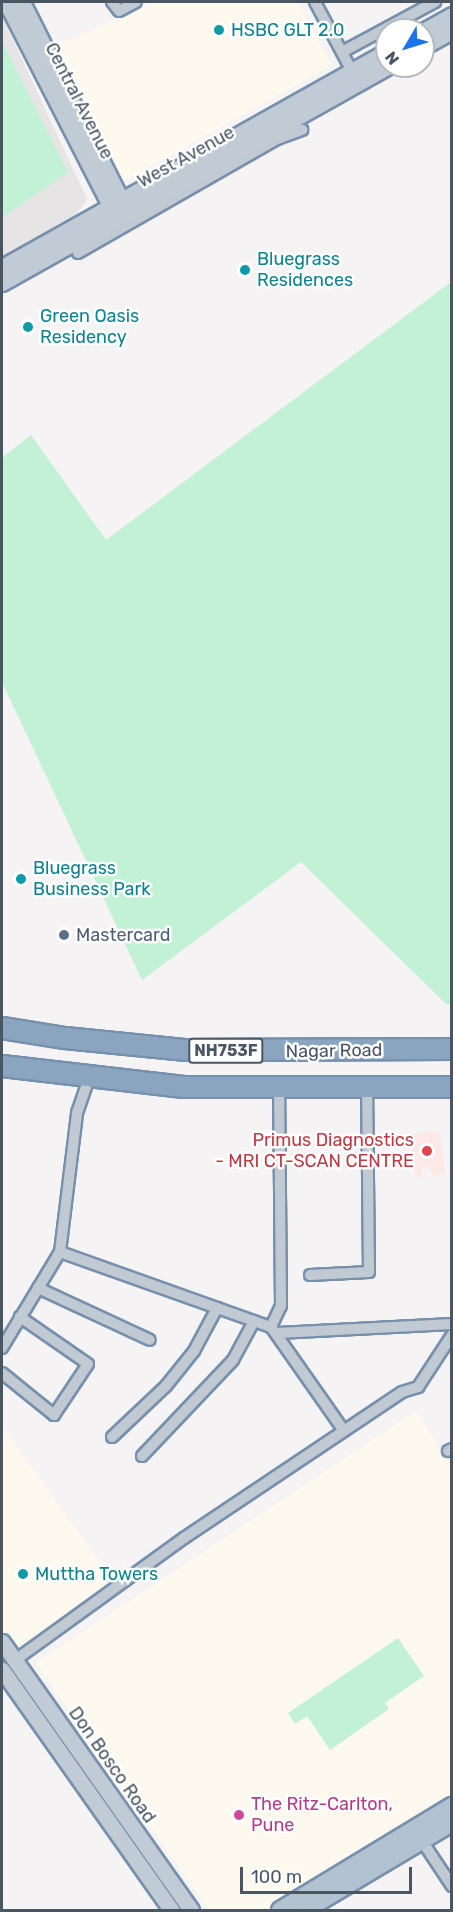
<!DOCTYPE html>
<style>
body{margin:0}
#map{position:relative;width:453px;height:1912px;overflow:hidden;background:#f5f3f3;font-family:Rubik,sans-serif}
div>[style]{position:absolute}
.commercial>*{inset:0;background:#fdf9ef}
.education>*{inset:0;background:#e6e4e5}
.medical>*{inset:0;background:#fce8e6}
.green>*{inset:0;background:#c3f1d5}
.roads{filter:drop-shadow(2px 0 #7690ad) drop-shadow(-2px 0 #7690ad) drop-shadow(0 2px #7690ad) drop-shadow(0 -2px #7690ad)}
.street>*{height:10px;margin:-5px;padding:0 5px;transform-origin:5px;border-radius:5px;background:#c1cad2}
.secondary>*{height:15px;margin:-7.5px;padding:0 7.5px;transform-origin:7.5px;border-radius:7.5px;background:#c1cbd6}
.primary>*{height:16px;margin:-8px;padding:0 8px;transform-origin:8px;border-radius:8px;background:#b3c2d1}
.highway>*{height:20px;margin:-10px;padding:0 10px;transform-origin:10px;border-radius:10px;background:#8ba5c1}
.dots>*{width:16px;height:16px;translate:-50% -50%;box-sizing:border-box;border:3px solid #fff;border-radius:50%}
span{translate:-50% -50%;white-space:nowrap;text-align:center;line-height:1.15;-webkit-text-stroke:5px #fff;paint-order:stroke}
.shield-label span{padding:2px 4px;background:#fff;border:2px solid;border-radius:4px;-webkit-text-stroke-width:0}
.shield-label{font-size:16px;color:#4a5661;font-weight:700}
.culture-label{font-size:18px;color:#0d838f}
.left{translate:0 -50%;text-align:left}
.street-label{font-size:18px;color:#4a5661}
.service-label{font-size:18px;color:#4e5e75}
.health-label{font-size:18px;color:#be3a42}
.right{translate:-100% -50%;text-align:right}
.hotel-label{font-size:18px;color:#b23c85}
.frame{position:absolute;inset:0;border:3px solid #4a5661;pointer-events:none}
.north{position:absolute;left:375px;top:18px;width:60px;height:60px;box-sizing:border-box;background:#fff;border:2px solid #b7bbc0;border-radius:50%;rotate:232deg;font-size:16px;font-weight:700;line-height:24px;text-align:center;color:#4a5661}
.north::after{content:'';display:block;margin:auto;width:21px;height:27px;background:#1a73e8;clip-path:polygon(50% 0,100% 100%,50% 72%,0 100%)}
.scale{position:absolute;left:240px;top:1867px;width:172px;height:27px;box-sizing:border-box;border:3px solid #4a5661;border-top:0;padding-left:8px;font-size:18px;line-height:21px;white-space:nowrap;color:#4a5661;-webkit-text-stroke:4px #fff;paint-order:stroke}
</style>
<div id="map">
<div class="commercial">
<i style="clip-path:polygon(153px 2px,297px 2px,332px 65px,122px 182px,57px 46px)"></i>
<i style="clip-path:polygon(416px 1411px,451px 1465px,451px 1797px,270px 1910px,209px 1910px,36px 1663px)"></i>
<i style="clip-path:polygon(2px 1426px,117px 1586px,18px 1655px,2px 1632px)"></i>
</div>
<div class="education">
<i style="clip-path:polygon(2px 16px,87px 199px,72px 221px,2px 265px)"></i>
</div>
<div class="medical">
<i style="clip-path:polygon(440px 1131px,445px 1174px,432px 1175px,430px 1167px,421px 1168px,422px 1176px,415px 1177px,411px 1134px)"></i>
</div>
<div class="green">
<i style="clip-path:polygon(2px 41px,68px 172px,3px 217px,2px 214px)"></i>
<i style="clip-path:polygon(451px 282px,451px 1004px,446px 1004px,301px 862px,142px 980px,2px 682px,2px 458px,31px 435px,106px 540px)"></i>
<i style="clip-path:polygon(398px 1638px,424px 1676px,385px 1703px,389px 1709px,330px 1750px,307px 1716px,295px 1724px,288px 1713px)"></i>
</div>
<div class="roads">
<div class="street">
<i style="left:112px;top:2px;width:11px;rotate:52deg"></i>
<i style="left:119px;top:11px;width:19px;rotate:-28deg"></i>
<i style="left:315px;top:2px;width:83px;rotate:61.9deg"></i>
<i style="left:342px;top:52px;width:106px;rotate:-28.3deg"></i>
<i style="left:78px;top:253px;width:229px;rotate:-29.8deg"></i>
<i style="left:277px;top:139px;width:27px;rotate:-20deg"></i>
<i style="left:60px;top:1252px;width:224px;rotate:19.6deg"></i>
<i style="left:271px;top:1327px;width:127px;rotate:54.9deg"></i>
<i style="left:310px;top:1275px;width:59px;rotate:-2.9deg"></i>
<i style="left:369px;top:1272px;width:183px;rotate:-90.6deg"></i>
<i style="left:38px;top:1288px;width:123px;rotate:24.9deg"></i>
<i style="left:271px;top:1327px;width:23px;rotate:-65deg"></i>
<i style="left:281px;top:1306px;width:216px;rotate:-90.5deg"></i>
<i style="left:278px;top:1333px;width:174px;rotate:-3deg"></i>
<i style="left:2px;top:1348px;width:112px;rotate:-58.9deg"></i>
<i style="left:60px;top:1252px;width:140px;rotate:-83deg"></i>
<i style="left:77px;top:1113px;width:37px;rotate:-71deg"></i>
<i style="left:2px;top:1373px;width:67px;rotate:38.9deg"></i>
<i style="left:54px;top:1415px;width:61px;rotate:-56.3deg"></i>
<i style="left:88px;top:1364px;width:83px;rotate:-145.3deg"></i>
<i style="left:112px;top:1437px;width:74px;rotate:-43.4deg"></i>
<i style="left:166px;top:1386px;width:45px;rotate:-51.3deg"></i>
<i style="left:194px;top:1351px;width:49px;rotate:-61.9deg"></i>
<i style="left:448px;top:1451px;width:4px;rotate:-27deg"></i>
<i style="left:142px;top:1456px;width:132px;rotate:-46.5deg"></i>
<i style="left:233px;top:1360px;width:44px;rotate:-61.7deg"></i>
<i style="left:14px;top:1661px;width:210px;rotate:-35.9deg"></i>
<i style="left:184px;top:1538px;width:262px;rotate:-33.8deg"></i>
<i style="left:402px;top:1392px;width:17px;rotate:-17deg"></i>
<i style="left:418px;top:1387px;width:62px;rotate:-56.8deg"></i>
<i style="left:426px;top:1847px;width:47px;rotate:56.3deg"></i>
</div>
<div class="secondary">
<i style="left:6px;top:2px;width:237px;rotate:62.9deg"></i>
<i style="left:22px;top:2px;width:230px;rotate:63.4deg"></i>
<i style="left:423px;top:31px;width:33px;rotate:-29deg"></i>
<i style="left:423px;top:47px;width:33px;rotate:-29deg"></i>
<i style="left:2px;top:267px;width:441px;rotate:-29.3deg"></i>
<i style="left:2px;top:283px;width:444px;rotate:-29.3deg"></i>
<i style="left:2px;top:1642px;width:328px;rotate:54.8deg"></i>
<i style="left:2px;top:1670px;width:294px;rotate:54.8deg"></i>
</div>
<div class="primary">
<i style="left:280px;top:1910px;width:201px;rotate:-31.2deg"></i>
<i style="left:306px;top:1910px;width:170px;rotate:-30.8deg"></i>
</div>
<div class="highway">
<i style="left:2px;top:1028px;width:64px;rotate:9deg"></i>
<i style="left:65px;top:1038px;width:122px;rotate:5.7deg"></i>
<i style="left:186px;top:1050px;width:266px;rotate:-0.2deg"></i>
<i style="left:2px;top:1066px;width:183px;rotate:6.6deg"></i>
<i style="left:184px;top:1087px;width:268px"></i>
</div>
</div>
<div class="dots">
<i style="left:219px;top:30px;background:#0f9aa8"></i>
<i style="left:245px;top:270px;background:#0f9aa8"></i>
<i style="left:28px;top:327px;background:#0f9aa8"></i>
<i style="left:21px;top:879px;background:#0f9aa8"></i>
<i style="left:64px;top:935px;background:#5c6f8a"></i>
<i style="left:427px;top:1151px;background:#e0444e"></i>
<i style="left:23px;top:1574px;background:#0f9aa8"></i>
<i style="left:239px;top:1815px;background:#d1479c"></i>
</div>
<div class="shield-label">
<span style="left:226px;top:1051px">NH753F</span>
</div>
<div class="culture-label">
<span class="left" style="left:231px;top:30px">HSBC GLT 2.0</span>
<span class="left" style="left:257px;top:270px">Bluegrass<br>Residences</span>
<span class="left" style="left:40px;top:327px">Green Oasis<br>Residency</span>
<span class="left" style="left:33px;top:879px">Bluegrass<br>Business Park</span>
<span class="left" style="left:35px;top:1574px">Muttha Towers</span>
</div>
<div class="street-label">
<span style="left:79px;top:101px;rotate:63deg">Central Avenue</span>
<span style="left:186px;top:157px;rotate:-29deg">West Avenue</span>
<span style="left:334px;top:1051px;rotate:-1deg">Nagar Road</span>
<span style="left:112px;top:1765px;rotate:55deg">Don Bosco Road</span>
</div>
<div class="service-label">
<span class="left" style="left:76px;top:935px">Mastercard</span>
</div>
<div class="health-label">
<span class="right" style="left:414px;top:1151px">Primus Diagnostics<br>- MRI CT-SCAN CENTRE</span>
</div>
<div class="hotel-label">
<span class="left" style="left:251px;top:1815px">The Ritz-Carlton,<br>Pune</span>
</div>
<div class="frame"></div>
<div class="north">N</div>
<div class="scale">100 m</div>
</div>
